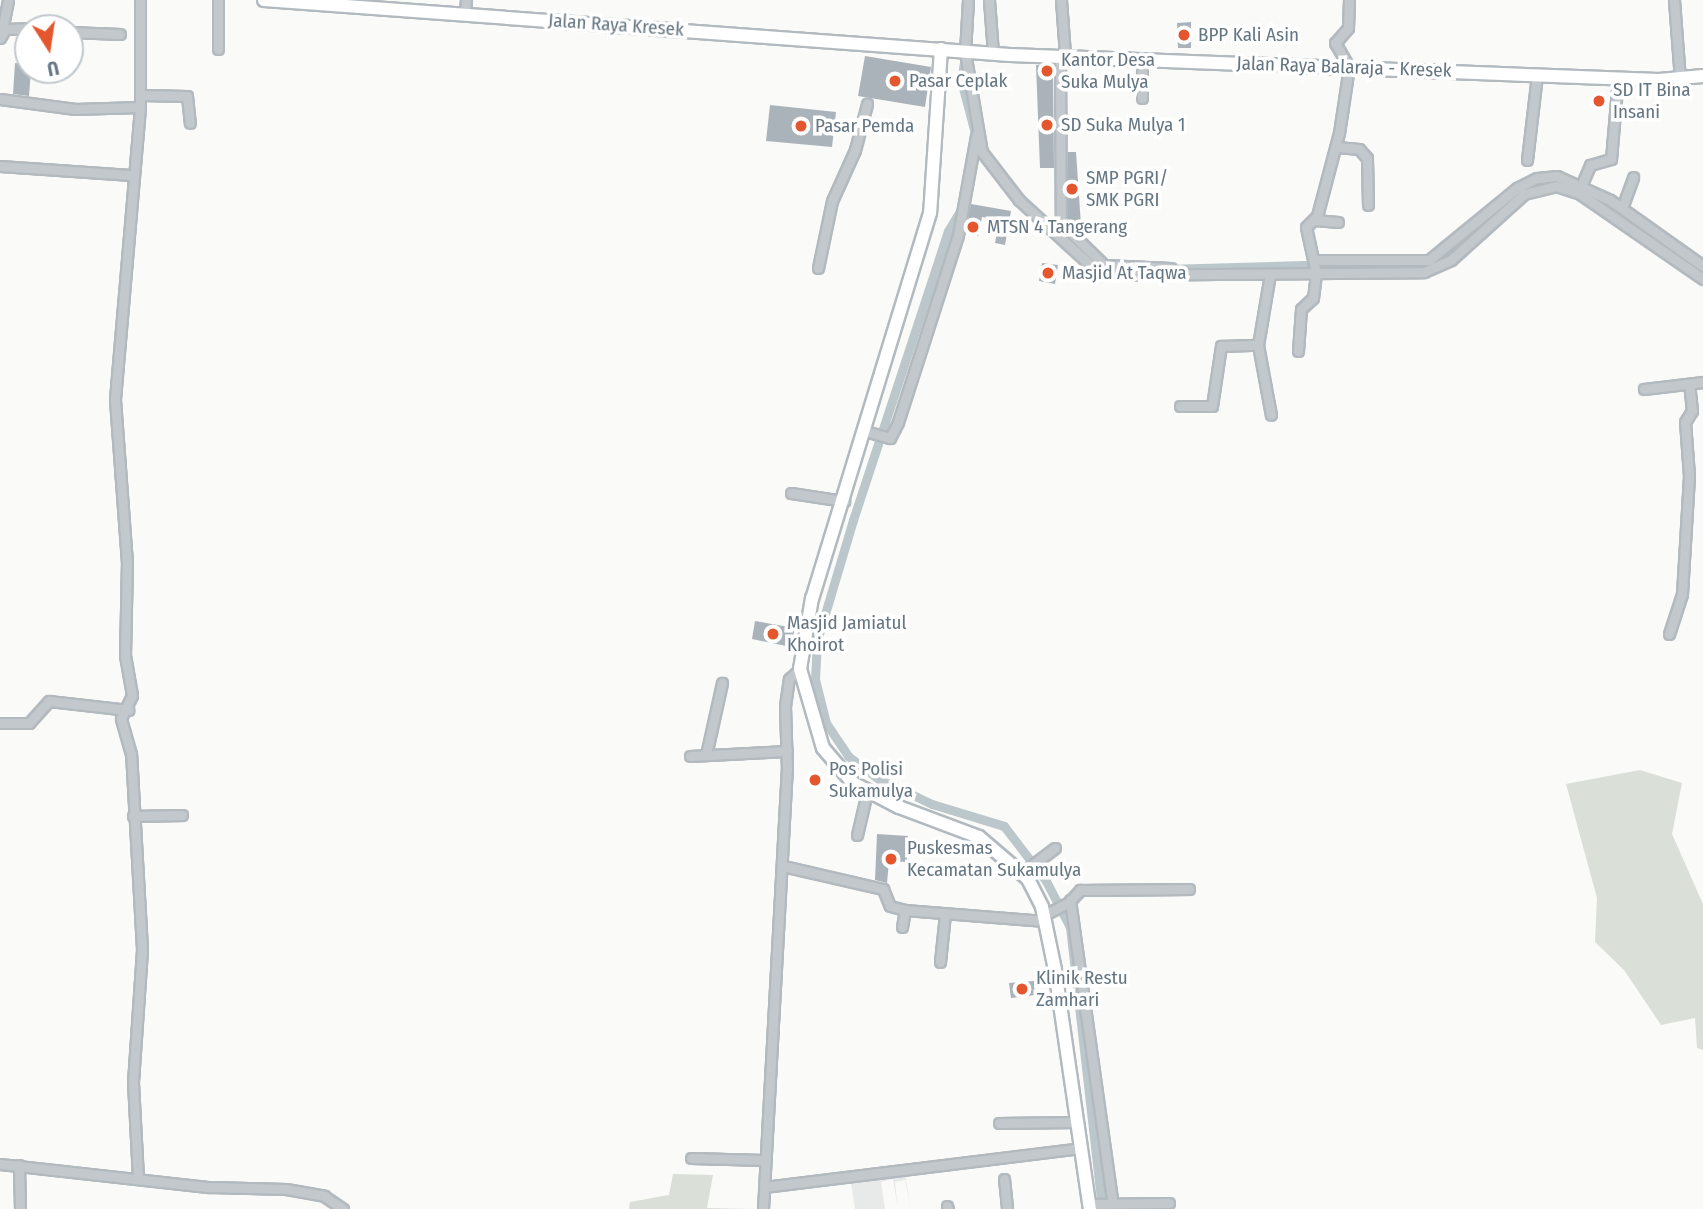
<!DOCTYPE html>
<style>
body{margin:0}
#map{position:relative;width:1703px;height:1209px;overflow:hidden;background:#fafaf8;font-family:"Fira Sans Condensed",sans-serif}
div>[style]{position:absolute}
.built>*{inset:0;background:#e8e9e9}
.green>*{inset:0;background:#dadfd7}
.canal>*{height:9px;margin:-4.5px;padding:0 4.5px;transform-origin:4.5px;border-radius:4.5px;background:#bbc7cb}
.building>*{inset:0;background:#aab3b9}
.roads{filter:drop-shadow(2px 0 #b3babf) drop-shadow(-2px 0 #b3babf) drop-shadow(0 2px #b3babf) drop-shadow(0 -2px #b3babf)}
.street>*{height:9px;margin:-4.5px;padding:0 4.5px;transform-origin:4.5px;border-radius:4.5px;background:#c3c8cc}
.secondary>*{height:12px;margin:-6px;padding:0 6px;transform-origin:6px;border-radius:6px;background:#fff}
.dots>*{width:19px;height:19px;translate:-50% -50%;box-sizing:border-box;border:4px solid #fff;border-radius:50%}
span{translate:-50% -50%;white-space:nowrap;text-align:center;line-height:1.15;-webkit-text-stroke:7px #fff;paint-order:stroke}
.street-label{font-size:19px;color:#657683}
.poi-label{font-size:19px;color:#657683}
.left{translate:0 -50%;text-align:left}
.north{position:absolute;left:14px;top:14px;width:70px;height:70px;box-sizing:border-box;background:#fff;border:2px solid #c1c8cd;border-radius:50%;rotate:168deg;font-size:19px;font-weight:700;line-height:28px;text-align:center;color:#657683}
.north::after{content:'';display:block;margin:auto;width:24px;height:32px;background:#e4572e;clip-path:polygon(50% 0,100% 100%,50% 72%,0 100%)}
</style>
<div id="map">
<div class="built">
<i style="clip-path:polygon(905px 1174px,911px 1209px,905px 1180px,895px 1182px,898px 1209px,893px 1179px,881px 1182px,885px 1209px,855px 1209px,851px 1183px)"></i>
</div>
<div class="green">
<i style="clip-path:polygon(1640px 770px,1682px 783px,1672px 834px,1703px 904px,1703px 1050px,1697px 1048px,1695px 1018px,1661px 1025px,1624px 970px,1595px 942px,1597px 898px,1566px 784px)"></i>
<i style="clip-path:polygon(673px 1174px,713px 1175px,707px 1208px,750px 1209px,629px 1209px,630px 1202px,669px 1195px)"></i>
</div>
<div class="canal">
<i style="left:965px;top:56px;width:24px;rotate:99deg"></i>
<i style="left:961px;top:80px;width:59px;rotate:75.3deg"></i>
<i style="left:1526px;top:185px;width:31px;rotate:-9deg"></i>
<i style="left:963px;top:206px;width:29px;rotate:121deg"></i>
<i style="left:948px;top:231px;width:304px;rotate:108.2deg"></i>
<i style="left:853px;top:520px;width:126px;rotate:106.6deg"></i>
<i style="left:817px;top:641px;width:38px;rotate:93deg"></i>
<i style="left:815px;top:679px;width:45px;rotate:76deg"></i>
<i style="left:826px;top:723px;width:40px;rotate:56deg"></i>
<i style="left:848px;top:756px;width:39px;rotate:37deg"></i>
<i style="left:879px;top:779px;width:59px;rotate:25.3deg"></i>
<i style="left:932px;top:804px;width:75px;rotate:17deg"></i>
<i style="left:1004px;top:826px;width:69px;rotate:52.6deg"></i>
<i style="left:1046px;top:881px;width:52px;rotate:62.4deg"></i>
<i style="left:1070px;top:927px;width:284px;rotate:83.5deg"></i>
<i style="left:1166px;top:269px;width:175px;rotate:-1.6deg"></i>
</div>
<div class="building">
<i style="clip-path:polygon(1191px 22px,1191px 48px,1178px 48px,1177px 23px)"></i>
<i style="clip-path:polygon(865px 56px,931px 67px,925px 107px,858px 96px)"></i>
<i style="clip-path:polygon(15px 63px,28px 64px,31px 70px,29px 96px,13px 94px)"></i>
<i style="clip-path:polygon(1036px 65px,1053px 66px,1054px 168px,1040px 168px)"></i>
<i style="clip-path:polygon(770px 105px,836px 112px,832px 147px,766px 141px)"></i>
<i style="clip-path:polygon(1068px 152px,1076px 152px,1081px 225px,1068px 220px)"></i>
<i style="clip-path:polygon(971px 204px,1011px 211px,1005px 245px,995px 243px,999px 220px,982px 217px,978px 236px,965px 233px)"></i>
<i style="clip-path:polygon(1042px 263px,1058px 265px,1055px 284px,1039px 281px)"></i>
<i style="clip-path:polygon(755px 621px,795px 628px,791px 647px,752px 639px)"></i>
<i style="clip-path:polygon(877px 834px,908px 836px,907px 862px,889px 861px,887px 883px,875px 880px)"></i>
<i style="clip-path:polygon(1034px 981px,1035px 995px,1011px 998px,1009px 983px)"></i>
</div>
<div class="roads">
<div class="street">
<i style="left:968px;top:0;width:52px;rotate:93.3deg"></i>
<i style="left:965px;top:52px;width:101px;rotate:80.4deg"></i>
<i style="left:982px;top:152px;width:61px;rotate:52.4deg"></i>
<i style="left:1019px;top:200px;width:111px;rotate:42.4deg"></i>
<i style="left:1101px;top:275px;width:323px;rotate:-0.5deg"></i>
<i style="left:1424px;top:272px;width:30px;rotate:-24deg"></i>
<i style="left:1451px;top:260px;width:98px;rotate:-42.1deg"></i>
<i style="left:1524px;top:194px;width:33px;rotate:-14deg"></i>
<i style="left:1556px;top:186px;width:25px;rotate:18deg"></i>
<i style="left:1580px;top:194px;width:150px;rotate:34.6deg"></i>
<i style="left:989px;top:0;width:53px;rotate:85.7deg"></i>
<i style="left:1061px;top:0;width:55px;rotate:85.8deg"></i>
<i style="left:1674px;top:0;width:79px;rotate:85.7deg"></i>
<i style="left:465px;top:13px;width:13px;rotate:-86deg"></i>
<i style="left:2px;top:31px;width:32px;rotate:-79deg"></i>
<i style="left:70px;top:32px;width:50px;rotate:2.3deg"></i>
<i style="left:0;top:38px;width:10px;rotate:-61deg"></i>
<i style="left:5px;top:29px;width:31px;rotate:-2deg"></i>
<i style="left:218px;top:49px;width:49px;rotate:-90deg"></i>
<i style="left:1060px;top:56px;width:167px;rotate:89.7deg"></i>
<i style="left:1061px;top:223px;width:60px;rotate:44.3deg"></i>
<i style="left:1104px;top:265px;width:67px;rotate:2.6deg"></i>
<i style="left:1142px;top:59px;width:39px;rotate:90deg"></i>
<i style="left:141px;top:95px;width:46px;rotate:1.2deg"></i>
<i style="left:187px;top:96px;width:27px;rotate:84deg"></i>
<i style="left:0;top:99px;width:76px;rotate:7.6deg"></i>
<i style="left:75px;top:109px;width:65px;rotate:-1.8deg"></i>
<i style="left:1337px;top:147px;width:22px;rotate:5deg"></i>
<i style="left:1359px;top:149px;width:12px;rotate:48deg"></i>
<i style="left:1367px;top:158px;width:47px;rotate:88.8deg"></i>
<i style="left:1527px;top:160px;width:86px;rotate:-83.3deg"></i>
<i style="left:0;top:166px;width:131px;rotate:3.9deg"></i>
<i style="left:1582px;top:184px;width:21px;rotate:-67deg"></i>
<i style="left:1590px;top:165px;width:22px;rotate:-16deg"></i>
<i style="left:1611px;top:159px;width:81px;rotate:-85.1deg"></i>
<i style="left:1622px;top:208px;width:33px;rotate:-70deg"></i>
<i style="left:1315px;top:220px;width:23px;rotate:5deg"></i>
<i style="left:1315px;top:260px;width:114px"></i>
<i style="left:1429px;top:260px;width:114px;rotate:-39.3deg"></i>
<i style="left:1517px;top:188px;width:22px;rotate:-27deg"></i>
<i style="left:1537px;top:178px;width:20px;rotate:-6deg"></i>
<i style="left:1557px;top:176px;width:58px;rotate:24.4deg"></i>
<i style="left:1610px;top:200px;width:114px;rotate:35.4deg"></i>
<i style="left:818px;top:268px;width:68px;rotate:-78.2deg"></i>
<i style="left:832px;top:201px;width:56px;rotate:-65.7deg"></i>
<i style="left:855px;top:150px;width:48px;rotate:-75.4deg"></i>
<i style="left:1258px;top:345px;width:71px;rotate:79.5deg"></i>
<i style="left:1298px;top:351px;width:42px;rotate:-85.9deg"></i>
<i style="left:1301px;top:309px;width:16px;rotate:-43deg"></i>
<i style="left:1313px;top:298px;width:25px;rotate:-83deg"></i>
<i style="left:1316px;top:273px;width:47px;rotate:-102.3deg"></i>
<i style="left:1306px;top:227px;width:16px;rotate:-45deg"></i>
<i style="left:1317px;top:216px;width:86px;rotate:-75.2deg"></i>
<i style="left:1339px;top:133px;width:67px;rotate:-81.4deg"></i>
<i style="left:1349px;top:67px;width:28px;rotate:-120deg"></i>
<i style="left:1335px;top:43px;width:20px;rotate:-49deg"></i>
<i style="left:1348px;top:28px;width:28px;rotate:-88deg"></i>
<i style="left:1644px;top:389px;width:59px;rotate:-6.8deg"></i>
<i style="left:1180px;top:406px;width:32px"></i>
<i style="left:1212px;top:406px;width:61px;rotate:-81.5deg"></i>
<i style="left:1221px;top:346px;width:37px;rotate:-2deg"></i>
<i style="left:1258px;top:345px;width:72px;rotate:-80.4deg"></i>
<i style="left:865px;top:431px;width:26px;rotate:16deg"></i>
<i style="left:890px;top:438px;width:18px;rotate:-63deg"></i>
<i style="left:898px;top:422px;width:196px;rotate:-72.2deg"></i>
<i style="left:958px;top:235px;width:101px;rotate:-79.7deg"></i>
<i style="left:791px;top:493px;width:54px;rotate:8.6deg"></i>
<i style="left:1669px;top:634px;width:42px;rotate:-72deg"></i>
<i style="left:1682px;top:594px;width:118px;rotate:-86.6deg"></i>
<i style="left:1689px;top:476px;width:54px;rotate:-94.2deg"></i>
<i style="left:1685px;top:422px;width:13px;rotate:-58deg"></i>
<i style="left:1692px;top:411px;width:27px;rotate:-96deg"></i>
<i style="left:0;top:723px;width:29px"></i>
<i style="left:29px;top:723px;width:30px;rotate:-48deg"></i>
<i style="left:49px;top:701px;width:80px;rotate:6.5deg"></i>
<i style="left:706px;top:755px;width:74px;rotate:-77.5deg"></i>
<i style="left:690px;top:756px;width:97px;rotate:-3deg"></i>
<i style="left:133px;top:816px;width:49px;rotate:-1.2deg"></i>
<i style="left:857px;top:835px;width:44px;rotate:-76.9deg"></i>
<i style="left:783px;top:866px;width:103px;rotate:13deg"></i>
<i style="left:883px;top:889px;width:18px;rotate:68deg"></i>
<i style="left:890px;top:906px;width:16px;rotate:15deg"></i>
<i style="left:905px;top:910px;width:140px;rotate:4.5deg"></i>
<i style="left:1023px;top:872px;width:40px;rotate:-37deg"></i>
<i style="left:1070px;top:900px;width:303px;rotate:82deg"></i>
<i style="left:1044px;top:915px;width:27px;rotate:-27deg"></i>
<i style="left:1068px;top:903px;width:18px;rotate:-47deg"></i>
<i style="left:1080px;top:890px;width:109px;rotate:-0.5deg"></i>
<i style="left:902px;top:927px;width:17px;rotate:-80deg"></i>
<i style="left:940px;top:962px;width:48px;rotate:-84.1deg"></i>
<i style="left:999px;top:1123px;width:78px;rotate:-0.7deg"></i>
<i style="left:691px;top:1158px;width:73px;rotate:1.6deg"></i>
<i style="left:0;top:1164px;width:211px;rotate:6.3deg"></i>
<i style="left:210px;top:1187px;width:76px;rotate:1.5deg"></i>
<i style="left:286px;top:1189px;width:39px;rotate:10deg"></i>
<i style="left:324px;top:1196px;width:23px;rotate:34deg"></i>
<i style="left:19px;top:1165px;width:44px;rotate:88.7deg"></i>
<i style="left:138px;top:1178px;width:96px;rotate:-93deg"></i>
<i style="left:133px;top:1082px;width:133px;rotate:-86.1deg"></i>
<i style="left:142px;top:949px;width:195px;rotate:-93.2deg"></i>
<i style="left:131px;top:754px;width:37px;rotate:-106deg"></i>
<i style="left:121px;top:718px;width:25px;rotate:-64deg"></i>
<i style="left:132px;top:695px;width:40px;rotate:-100deg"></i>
<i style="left:125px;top:656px;width:93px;rotate:-88.8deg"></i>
<i style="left:127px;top:563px;width:164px;rotate:-94.2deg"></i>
<i style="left:115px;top:399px;width:293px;rotate:-85.1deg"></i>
<i style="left:140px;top:107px;width:107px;rotate:-90deg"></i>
<i style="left:1004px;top:1179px;width:30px;rotate:84deg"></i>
<i style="left:764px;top:1187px;width:319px;rotate:-7deg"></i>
<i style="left:1089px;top:1204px;width:80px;rotate:-0.7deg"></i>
<i style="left:947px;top:1206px;width:3px;rotate:72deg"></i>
<i style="left:763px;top:1209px;width:440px;rotate:-86.9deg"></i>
<i style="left:787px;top:770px;width:64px;rotate:-91.8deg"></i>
<i style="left:785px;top:706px;width:27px;rotate:-82deg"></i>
<i style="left:789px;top:679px;width:15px;rotate:-42deg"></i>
</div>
<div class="secondary">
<i style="left:264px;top:0;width:748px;rotate:4.22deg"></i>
<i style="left:1010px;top:55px;width:649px;rotate:2.21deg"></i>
<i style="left:1659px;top:80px;width:44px;rotate:-5.2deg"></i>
<i style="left:941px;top:49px;width:164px;rotate:93.8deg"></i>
<i style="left:930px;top:213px;width:403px;rotate:107deg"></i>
<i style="left:812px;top:598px;width:72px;rotate:99.6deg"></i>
<i style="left:800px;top:669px;width:82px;rotate:73.8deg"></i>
<i style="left:823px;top:748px;width:46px;rotate:49.4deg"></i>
<i style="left:853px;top:783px;width:52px;rotate:27.6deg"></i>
<i style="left:899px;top:807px;width:85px;rotate:20.6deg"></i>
<i style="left:979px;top:837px;width:65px;rotate:40.6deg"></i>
<i style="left:1028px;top:879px;width:31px;rotate:63deg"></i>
<i style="left:1042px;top:907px;width:64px;rotate:78.3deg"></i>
<i style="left:1055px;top:970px;width:242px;rotate:81.7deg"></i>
</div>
</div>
<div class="dots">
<i style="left:1184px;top:35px;background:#e4572e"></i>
<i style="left:1047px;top:71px;background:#e4572e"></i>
<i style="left:895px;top:81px;background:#e4572e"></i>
<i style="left:1599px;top:101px;background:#e4572e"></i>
<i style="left:1047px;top:125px;background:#e4572e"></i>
<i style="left:801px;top:126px;background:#e4572e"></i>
<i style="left:1072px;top:189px;background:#e4572e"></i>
<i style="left:973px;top:227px;background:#e4572e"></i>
<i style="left:1048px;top:273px;background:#e4572e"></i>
<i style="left:773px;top:634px;background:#e4572e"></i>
<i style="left:815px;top:780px;background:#e4572e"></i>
<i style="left:891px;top:859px;background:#e4572e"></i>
<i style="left:1022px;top:989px;background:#e4572e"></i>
</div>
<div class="street-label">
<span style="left:616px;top:25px;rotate:4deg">Jalan Raya Kresek</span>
<span style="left:1344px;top:67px;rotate:2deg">Jalan Raya Balaraja - Kresek</span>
</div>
<div class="poi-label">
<span class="left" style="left:1198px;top:35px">BPP Kali Asin</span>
<span class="left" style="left:1061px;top:71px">Kantor Desa<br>Suka Mulya</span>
<span class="left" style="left:909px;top:81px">Pasar Ceplak</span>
<span class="left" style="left:1613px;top:101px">SD IT Bina<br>Insani</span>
<span class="left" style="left:1061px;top:125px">SD Suka Mulya 1</span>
<span class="left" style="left:815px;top:126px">Pasar Pemda</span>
<span class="left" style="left:1086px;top:189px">SMP PGRI/<br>SMK PGRI</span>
<span class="left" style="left:987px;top:227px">MTSN 4 Tangerang</span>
<span class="left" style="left:1062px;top:273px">Masjid At Taqwa</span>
<span class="left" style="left:787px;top:634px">Masjid Jamiatul<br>Khoirot</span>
<span class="left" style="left:829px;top:780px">Pos Polisi<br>Sukamulya</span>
<span class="left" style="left:907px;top:859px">Puskesmas<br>Kecamatan Sukamulya</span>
<span class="left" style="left:1036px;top:989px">Klinik Restu<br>Zamhari</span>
</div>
<div class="north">U</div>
</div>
